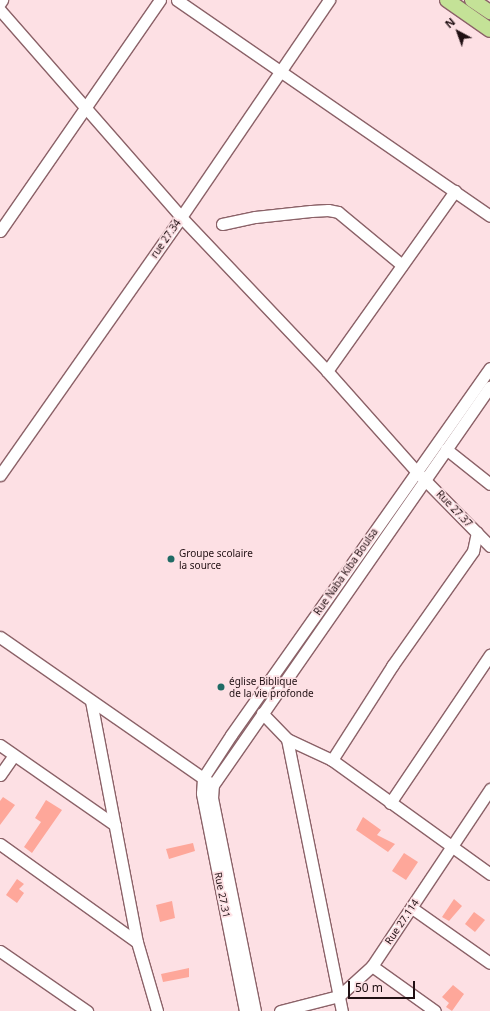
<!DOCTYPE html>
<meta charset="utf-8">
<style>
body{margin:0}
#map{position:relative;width:490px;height:1011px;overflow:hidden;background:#fde0e4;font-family:"Noto Sans",sans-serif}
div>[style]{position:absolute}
.building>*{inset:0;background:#fea79a}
.roads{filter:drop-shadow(1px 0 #8b6268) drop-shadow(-1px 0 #8b6268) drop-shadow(0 1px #8b6268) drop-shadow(0 -1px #8b6268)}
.minor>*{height:11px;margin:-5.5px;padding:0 5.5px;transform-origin:5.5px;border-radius:5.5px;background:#fff}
.major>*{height:14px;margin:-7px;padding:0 7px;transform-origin:7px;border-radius:7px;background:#c4e297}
.dots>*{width:11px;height:11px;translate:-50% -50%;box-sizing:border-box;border:2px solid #fde0e4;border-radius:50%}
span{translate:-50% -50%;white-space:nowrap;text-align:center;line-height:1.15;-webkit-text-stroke:3.5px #fde0e4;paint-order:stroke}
.street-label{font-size:10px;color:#201013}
.poi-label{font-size:10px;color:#201013}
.left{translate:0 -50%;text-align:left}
.north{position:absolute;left:438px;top:12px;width:40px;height:40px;-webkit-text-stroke:3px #fde0e4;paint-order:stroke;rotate:319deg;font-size:11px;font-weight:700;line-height:16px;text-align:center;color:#201013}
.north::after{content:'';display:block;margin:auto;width:14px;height:18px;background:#201013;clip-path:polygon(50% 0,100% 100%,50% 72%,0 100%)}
.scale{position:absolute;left:348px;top:981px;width:67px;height:18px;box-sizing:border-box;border:2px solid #201013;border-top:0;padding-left:5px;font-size:12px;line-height:14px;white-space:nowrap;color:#201013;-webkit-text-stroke:3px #fde0e4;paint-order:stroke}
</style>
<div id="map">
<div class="building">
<i style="clip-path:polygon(3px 797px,15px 805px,0 825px,0 801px)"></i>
<i style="clip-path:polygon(46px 800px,62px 810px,32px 853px,24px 847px,41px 822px,35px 818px)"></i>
<i style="clip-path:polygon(363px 817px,381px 830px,377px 835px,395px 844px,388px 852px,356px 830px)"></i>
<i style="clip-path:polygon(193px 843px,195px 851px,169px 859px,166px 849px)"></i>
<i style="clip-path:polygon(404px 853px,418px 862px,406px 880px,392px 871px)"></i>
<i style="clip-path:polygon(17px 879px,24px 884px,19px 889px,24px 893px,17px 903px,6px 895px)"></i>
<i style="clip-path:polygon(454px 899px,462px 906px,449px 921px,442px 917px)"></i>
<i style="clip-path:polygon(172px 901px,175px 918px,160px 922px,156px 905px)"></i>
<i style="clip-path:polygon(474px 912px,485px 920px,475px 932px,465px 924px)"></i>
<i style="clip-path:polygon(189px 968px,189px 977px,163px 982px,161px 974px)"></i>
<i style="clip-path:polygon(453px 985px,464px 994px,452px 1011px,446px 1007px,449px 1003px,442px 997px)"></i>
</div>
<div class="roads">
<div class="minor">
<i style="left:177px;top:0;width:380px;rotate:34.6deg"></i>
<i style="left:0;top:3px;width:4px;rotate:-56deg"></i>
<i style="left:0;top:10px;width:275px;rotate:48.8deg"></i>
<i style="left:181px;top:217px;width:212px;rotate:46.5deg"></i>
<i style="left:327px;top:371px;width:135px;rotate:48.3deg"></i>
<i style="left:417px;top:472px;width:104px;rotate:45.4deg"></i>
<i style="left:222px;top:224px;width:34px;rotate:-12deg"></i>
<i style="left:255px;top:217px;width:56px;rotate:-6.1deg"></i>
<i style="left:311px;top:211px;width:17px;rotate:-3deg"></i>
<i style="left:328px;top:210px;width:10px;rotate:11deg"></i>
<i style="left:338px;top:212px;width:83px;rotate:39.6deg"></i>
<i style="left:0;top:231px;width:281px;rotate:-55.3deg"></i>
<i style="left:327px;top:371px;width:221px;rotate:-54.6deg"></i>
<i style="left:446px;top:449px;width:56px;rotate:38.5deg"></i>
<i style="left:0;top:475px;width:315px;rotate:-54.9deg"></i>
<i style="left:181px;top:217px;width:263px;rotate:-55.7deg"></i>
<i style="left:0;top:637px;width:254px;rotate:34.8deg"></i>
<i style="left:91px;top:701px;width:245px;rotate:79.2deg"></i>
<i style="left:137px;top:942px;width:72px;rotate:73.8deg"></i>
<i style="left:262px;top:713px;width:36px;rotate:46deg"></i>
<i style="left:287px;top:739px;width:50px;rotate:25deg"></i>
<i style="left:332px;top:760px;width:195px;rotate:35.8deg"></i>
<i style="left:287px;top:739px;width:278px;rotate:78.6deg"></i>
<i style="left:0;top:745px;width:140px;rotate:34.8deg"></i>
<i style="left:332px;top:760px;width:112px;rotate:-57.4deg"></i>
<i style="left:392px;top:666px;width:141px;rotate:-54.8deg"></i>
<i style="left:473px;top:551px;width:19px;rotate:-78deg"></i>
<i style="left:0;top:775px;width:24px;rotate:-55deg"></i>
<i style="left:390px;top:803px;width:179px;rotate:-56deg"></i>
<i style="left:0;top:844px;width:168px;rotate:35.6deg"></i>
<i style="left:412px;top:908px;width:95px;rotate:35.2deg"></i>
<i style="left:0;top:951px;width:106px;rotate:34.6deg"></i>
<i style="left:372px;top:966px;width:77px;rotate:35.5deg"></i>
<i style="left:245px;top:1011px;width:222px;rotate:-101.2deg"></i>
<i style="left:202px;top:793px;width:15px;rotate:-86deg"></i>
<i style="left:203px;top:778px;width:51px;rotate:-56.9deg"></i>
<i style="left:231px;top:735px;width:449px;rotate:-54.8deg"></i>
<i style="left:255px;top:1011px;width:217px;rotate:-101.4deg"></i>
<i style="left:212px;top:798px;width:13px;rotate:-86deg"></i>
<i style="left:213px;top:785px;width:485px;rotate:-55.2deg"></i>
<i style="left:280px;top:1011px;width:61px;rotate:-14.3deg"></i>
<i style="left:339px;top:996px;width:45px;rotate:-42.3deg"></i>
<i style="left:372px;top:966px;width:213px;rotate:-56.3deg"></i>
</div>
<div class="major">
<i style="left:447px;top:0;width:52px;rotate:34.9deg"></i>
<i style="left:472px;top:0;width:22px;rotate:34deg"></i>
</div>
</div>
<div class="dots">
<i style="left:171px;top:559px;background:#206b65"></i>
<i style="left:221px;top:687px;background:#206b65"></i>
</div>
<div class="street-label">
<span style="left:166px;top:239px;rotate:-55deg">rue 27.34</span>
<span style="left:454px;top:509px;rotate:46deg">Rue 27.37</span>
<span style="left:346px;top:572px;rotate:-55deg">Rue Naba Kiba Boulsa</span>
<span style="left:222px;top:895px;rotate:79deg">Rue 27.31</span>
<span style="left:402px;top:922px;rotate:-56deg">Rue 27.114</span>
</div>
<div class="poi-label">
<span class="left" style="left:179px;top:559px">Groupe scolaire<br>la source</span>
<span class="left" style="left:229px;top:687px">église Biblique<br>de la vie profonde</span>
</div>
<div class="north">N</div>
<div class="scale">50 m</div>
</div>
